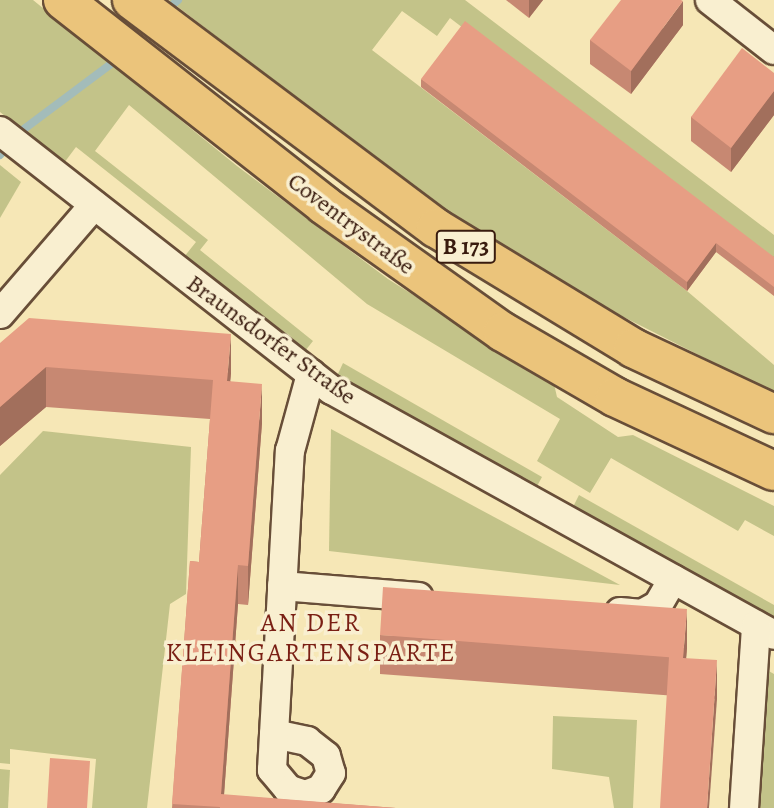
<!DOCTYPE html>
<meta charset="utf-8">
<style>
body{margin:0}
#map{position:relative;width:774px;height:808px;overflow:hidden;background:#f6e7b6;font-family:Alegreya,serif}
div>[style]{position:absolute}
.green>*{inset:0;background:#c3c389}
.stream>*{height:8px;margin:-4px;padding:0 4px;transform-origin:4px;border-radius:4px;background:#a3bcba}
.roads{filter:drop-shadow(2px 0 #684e38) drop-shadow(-2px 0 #684e38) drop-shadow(0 2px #684e38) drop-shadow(0 -2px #684e38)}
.street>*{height:28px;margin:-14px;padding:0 14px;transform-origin:14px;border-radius:14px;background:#f9efd0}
.primary>*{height:38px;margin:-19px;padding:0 19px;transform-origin:19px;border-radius:19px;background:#ebc47b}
.wall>*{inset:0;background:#c78872}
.shaded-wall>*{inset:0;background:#a26f5c}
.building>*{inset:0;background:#e79e84}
span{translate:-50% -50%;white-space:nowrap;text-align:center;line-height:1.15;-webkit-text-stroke:7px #f9efd0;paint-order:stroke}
.shield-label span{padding:2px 5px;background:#f9efd0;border:2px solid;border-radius:5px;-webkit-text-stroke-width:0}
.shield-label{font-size:23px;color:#391b0e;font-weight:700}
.street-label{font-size:24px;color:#391b0e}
.neighbourhood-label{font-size:26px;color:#7a1f14;letter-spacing:2px}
</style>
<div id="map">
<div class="green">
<i style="clip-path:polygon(0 0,33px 0,237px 166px,388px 279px,554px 384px,557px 397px,618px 437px,633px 435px,774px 506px,774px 536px,745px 520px,738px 531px,611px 458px,590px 493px,537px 461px,560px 419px,367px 304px,129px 105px,95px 151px,208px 240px,200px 250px,313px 341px,305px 351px,184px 257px,196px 242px,76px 147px,64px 163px,0 112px)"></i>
<i style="clip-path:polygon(169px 0,465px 0,774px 235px,774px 266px,450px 18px,437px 36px,402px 11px,372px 50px,687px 291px,774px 365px,774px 393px,592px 301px,422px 195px)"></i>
<i style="clip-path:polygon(0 165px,21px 182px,0 218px)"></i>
<i style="clip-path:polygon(343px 363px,542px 477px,536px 488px,337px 376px)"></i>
<i style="clip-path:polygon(331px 429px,620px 585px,329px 551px)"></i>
<i style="clip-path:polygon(43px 431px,191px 447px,186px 594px,170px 604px,147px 808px,92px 808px,96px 759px,10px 749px,10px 764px,0 763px,0 475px)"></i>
<i style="clip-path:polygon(579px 495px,774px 605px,774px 621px,572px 509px)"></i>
<i style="clip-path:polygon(760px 666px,774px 674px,774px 808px,750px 808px)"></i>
<i style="clip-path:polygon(553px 716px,637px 720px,633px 808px,614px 808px,609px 777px,552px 769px)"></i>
<i style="clip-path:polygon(0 769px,10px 770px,8px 808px,0 808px)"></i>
</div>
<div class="stream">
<i style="left:165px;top:11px;width:17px;rotate:-40deg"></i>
<i style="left:0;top:155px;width:35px;rotate:-47deg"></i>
<i style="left:24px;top:129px;width:119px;rotate:-36.8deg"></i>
</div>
<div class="roads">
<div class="street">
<i style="left:710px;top:0;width:81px;rotate:38deg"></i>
<i style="left:0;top:131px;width:421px;rotate:38deg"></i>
<i style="left:332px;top:390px;width:505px;rotate:29deg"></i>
<i style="left:0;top:314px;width:144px;rotate:-49.2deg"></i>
<i style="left:282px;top:586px;width:137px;rotate:4.6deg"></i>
<i style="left:620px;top:612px;width:22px;rotate:5deg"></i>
<i style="left:642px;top:614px;width:18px;rotate:-29deg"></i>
<i style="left:658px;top:605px;width:30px;rotate:-60deg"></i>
<i style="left:274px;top:734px;width:34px;rotate:12deg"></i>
<i style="left:307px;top:741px;width:24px;rotate:38deg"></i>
<i style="left:326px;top:756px;width:18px;rotate:74deg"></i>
<i style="left:331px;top:773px;width:19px;rotate:122deg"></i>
<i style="left:321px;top:789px;width:17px;rotate:159deg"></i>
<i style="left:305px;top:795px;width:18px;rotate:-161deg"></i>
<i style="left:288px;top:789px;width:25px;rotate:-130deg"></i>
<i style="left:272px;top:770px;width:320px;rotate:-86.8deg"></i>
<i style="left:290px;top:451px;width:80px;rotate:-74.7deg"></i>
<i style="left:744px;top:808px;width:183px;rotate:-86.2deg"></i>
</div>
<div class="primary">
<i style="left:63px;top:0;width:332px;rotate:38.1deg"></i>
<i style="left:324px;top:205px;width:219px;rotate:35.4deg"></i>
<i style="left:503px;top:332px;width:129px;rotate:30.1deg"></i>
<i style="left:615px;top:397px;width:175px;rotate:25deg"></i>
<i style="left:132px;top:0;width:380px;rotate:36.9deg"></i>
<i style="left:436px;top:228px;width:231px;rotate:31.3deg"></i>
<i style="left:633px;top:348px;width:156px;rotate:25.1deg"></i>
</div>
</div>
<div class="wall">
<i style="clip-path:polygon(506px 0,543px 0,529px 18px)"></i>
<i style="clip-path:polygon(683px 25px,631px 94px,590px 64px,590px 40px)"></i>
<i style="clip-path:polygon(774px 73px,774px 115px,731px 172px,691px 141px,691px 117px)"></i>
<i style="clip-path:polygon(421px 79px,774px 257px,774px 296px,716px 252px,687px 291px,421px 87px)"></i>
<i style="clip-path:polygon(0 343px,231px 373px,230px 381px,262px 423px,248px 605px,238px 604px,224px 795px,396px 808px,172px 808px,190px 561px,199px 562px,210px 419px,46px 407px,0 446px)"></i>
<i style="clip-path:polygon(380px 635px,687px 648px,686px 658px,717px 699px,380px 674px)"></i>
</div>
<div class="shaded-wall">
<i style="clip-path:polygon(529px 0,543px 0,529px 18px)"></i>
<i style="clip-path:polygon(683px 1px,683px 25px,631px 94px,631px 71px)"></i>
<i style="clip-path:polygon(774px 91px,774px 115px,731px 172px,731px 148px)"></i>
<i style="clip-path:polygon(716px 243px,716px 252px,687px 291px,687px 282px)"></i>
<i style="clip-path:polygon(231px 334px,231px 373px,227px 420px,227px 381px)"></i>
<i style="clip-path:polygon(46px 367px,46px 407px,0 446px,0 407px)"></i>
<i style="clip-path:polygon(262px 384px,262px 423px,248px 605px,248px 566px)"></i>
<i style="clip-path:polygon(238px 565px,238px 604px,223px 808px,221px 794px)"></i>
<i style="clip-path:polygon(687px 609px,687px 648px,683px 697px,683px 658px)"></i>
<i style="clip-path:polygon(717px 660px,717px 699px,709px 808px,707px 808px)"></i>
</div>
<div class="building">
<i style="clip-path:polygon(621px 0,681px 0,683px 1px,631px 71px,590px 40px)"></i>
<i style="clip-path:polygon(465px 21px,774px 257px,774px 287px,716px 243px,687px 282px,421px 79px)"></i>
<i style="clip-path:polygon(742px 48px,774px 73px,774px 91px,731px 148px,691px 117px)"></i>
<i style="clip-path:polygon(29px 318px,231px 334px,227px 381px,216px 380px,262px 384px,248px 566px,238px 565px,221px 794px,396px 808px,220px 808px,220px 807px,172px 804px,190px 561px,199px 562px,213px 380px,46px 367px,0 407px,0 343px)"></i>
<i style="clip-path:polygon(383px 587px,687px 609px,683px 658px,717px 660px,707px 808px,660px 808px,669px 657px,679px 658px,380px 635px)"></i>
<i style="clip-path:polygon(50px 758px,90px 761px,87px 808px,47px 808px)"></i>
</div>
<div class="shield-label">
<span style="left:466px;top:247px">B 173</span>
</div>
<div class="street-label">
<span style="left:351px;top:224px;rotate:37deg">Coventrystraße</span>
<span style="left:271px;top:340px;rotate:36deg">Braunsdorfer Straße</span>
</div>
<div class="neighbourhood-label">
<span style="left:311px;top:638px">AN DER<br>KLEINGARTENSPARTE</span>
</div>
</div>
